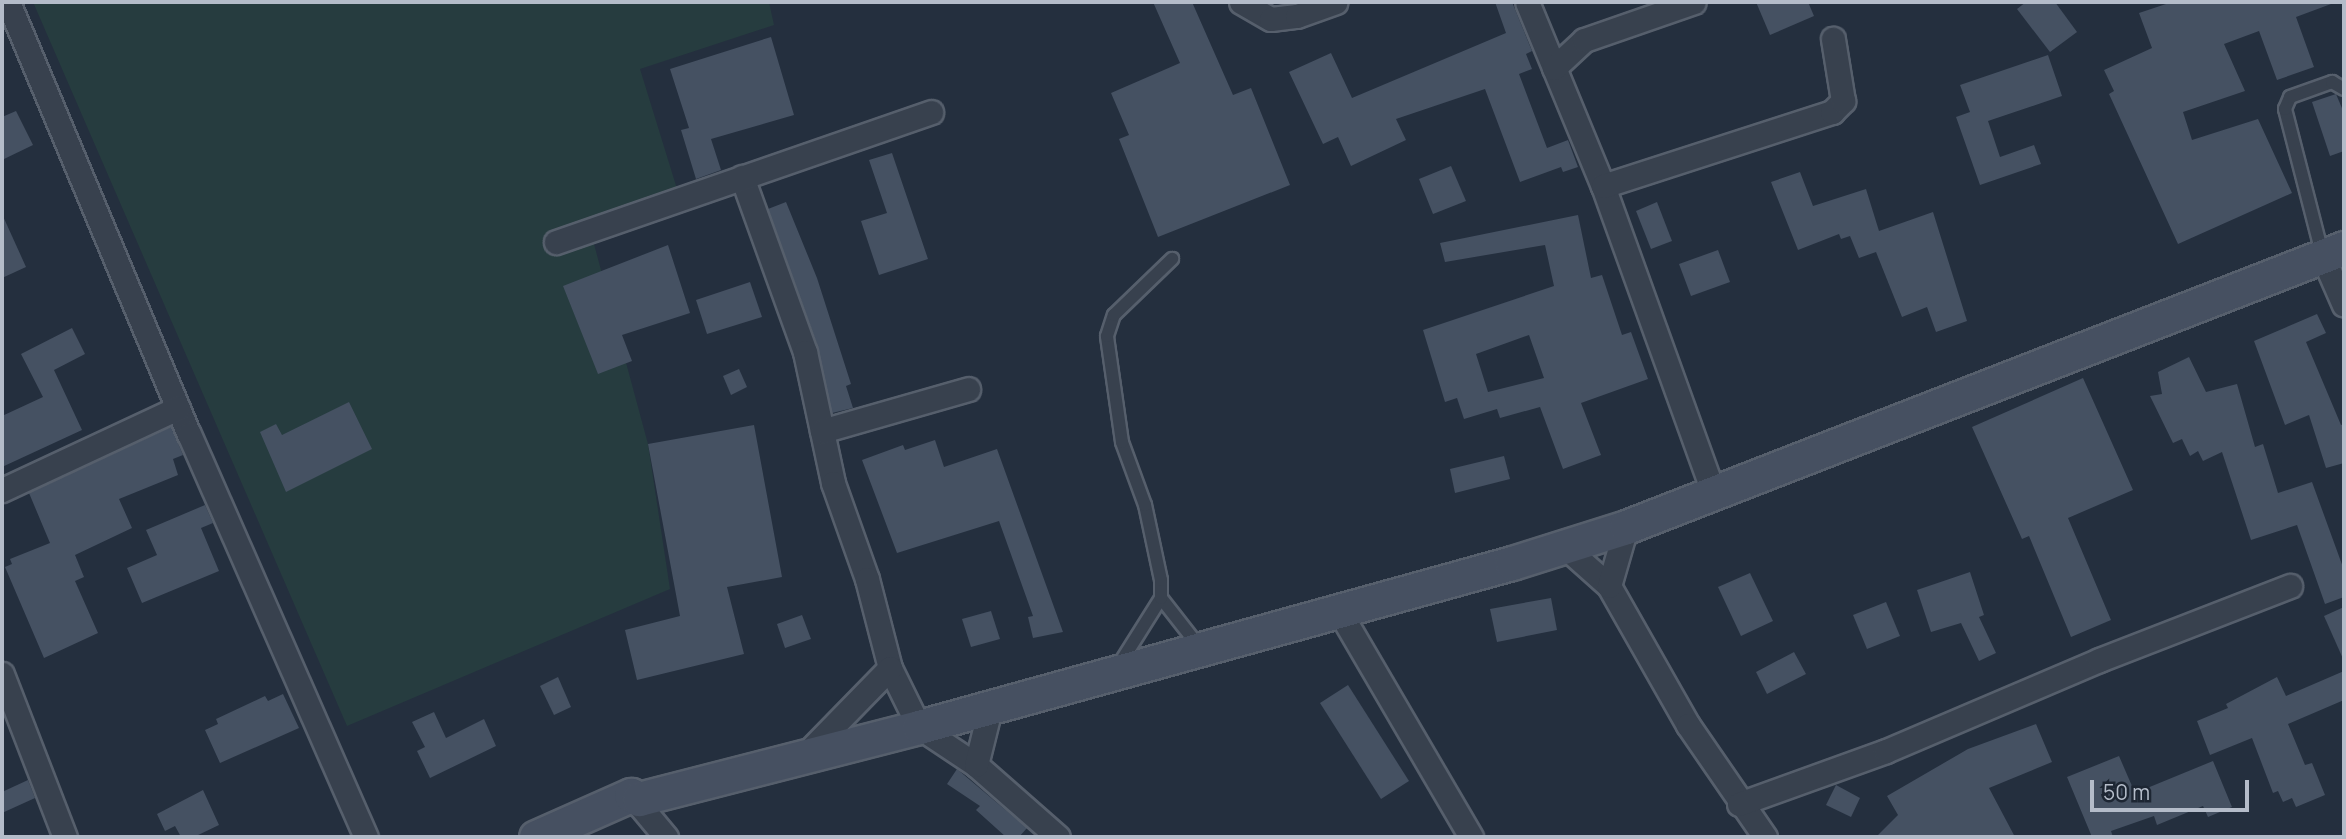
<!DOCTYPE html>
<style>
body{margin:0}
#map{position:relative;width:2346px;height:839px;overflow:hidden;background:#242f3e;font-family:Manrope,sans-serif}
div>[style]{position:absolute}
.green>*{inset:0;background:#263c3f}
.building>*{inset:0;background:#455162}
.roads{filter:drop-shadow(2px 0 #565f6c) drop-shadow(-2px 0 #565f6c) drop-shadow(0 2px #565f6c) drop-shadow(0 -2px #565f6c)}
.service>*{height:12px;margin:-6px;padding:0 6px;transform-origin:6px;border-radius:6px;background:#38414e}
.minor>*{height:23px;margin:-11.5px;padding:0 11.5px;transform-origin:11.5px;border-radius:11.5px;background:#38414e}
.secondary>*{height:33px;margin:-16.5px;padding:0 16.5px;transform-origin:16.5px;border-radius:16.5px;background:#465061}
span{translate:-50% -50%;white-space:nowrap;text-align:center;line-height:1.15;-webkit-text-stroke:5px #1d2633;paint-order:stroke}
.frame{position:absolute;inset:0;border:4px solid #b4bcc9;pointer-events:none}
.scale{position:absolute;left:2090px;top:780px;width:159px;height:32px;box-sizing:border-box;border:4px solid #b4bcc9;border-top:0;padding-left:9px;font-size:21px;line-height:24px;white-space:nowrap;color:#b4bcc9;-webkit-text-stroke:5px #1d2633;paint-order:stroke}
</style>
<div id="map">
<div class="green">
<i style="clip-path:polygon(33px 2px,769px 2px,774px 25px,640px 69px,678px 192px,591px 233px,648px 444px,670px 589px,347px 726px)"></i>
</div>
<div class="building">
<i style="clip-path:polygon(1153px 2px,1192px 2px,1233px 95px,1251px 88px,1290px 185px,1158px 237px,1119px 139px,1129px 135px,1111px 93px,1180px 63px)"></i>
<i style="clip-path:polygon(1495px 2px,1512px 2px,1532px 51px,1526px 54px,1532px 69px,1519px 74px,1547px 148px,1568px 140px,1578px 167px,1563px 172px,1561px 167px,1520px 182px,1485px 89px,1396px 119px,1406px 140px,1351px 166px,1338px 137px,1323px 144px,1289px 72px,1331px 53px,1352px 98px,1506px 33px)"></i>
<i style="clip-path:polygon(1756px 2px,1808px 2px,1814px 16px,1770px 35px)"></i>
<i style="clip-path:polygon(2026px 2px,2055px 2px,2077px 32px,2050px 52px,2017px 9px)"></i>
<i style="clip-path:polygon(2172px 2px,2331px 4px,2296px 17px,2314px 67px,2277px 80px,2259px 31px,2224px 44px,2245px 91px,2183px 112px,2192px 140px,2258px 119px,2292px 193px,2178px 244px,2109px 94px,2114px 91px,2104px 70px,2152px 48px,2139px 13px)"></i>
<i style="clip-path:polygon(771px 37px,794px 115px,711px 139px,721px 170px,696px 179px,681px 130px,689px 128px,670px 69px)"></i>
<i style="clip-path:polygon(2048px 55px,2062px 96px,1988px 121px,2000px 157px,2034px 145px,2041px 164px,1980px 185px,1956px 117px,1970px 112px,1960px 85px)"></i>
<i style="clip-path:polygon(2336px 94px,2344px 113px,2344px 151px,2330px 156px,2312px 102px)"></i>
<i style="clip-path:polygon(16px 111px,33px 145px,2px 160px,2px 117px)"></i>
<i style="clip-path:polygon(892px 153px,928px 259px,879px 275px,861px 221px,887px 213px,869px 160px)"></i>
<i style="clip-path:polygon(1451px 166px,1466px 201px,1433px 214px,1419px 179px)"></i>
<i style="clip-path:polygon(1800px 172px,1813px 206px,1866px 189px,1879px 231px,1933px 212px,1967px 321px,1936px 332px,1927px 307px,1902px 317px,1876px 252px,1859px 258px,1850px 236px,1841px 239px,1839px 234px,1798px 250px,1771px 182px)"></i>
<i style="clip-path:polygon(786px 202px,817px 278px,851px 384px,846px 386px,853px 408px,832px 413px,818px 347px,768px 209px)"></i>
<i style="clip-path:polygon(1657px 202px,1672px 241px,1651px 249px,1636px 211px)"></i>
<i style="clip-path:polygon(2px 214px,26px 267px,2px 278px)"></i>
<i style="clip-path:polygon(evenodd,1578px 215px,1591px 278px,1602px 275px,1622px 335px,1631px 332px,1648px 379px,1581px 403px,1601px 455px,1563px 469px,1540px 407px,1500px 418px,1497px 409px,1464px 419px,1457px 398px,1445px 402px,1423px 330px,1554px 286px,1545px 245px,1445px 262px,1440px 243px,1578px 215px,1529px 335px,1544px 378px,1488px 392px,1476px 354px,1529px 335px)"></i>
<i style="clip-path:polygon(668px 245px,690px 313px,622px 335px,632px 361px,598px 374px,563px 286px)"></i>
<i style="clip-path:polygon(1718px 250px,1730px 282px,1691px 296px,1679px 264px)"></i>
<i style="clip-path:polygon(750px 282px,762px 317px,707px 334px,696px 300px)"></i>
<i style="clip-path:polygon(2317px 314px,2326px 333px,2306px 342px,2341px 425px,2344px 424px,2344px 463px,2326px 468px,2309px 415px,2285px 425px,2254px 341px)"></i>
<i style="clip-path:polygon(72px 328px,85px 354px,54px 370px,82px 430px,2px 467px,2px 416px,43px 397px,21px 354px)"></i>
<i style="clip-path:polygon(2189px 357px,2206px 392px,2237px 384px,2255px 447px,2263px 444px,2278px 493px,2312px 482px,2344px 570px,2344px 597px,2325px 604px,2297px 525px,2251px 540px,2222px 452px,2203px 461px,2198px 451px,2190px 456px,2182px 439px,2173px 443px,2150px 396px,2162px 394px,2158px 372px)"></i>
<i style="clip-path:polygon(739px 369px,747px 387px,731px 395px,723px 376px)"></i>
<i style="clip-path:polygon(2083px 378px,2133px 490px,2068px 518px,2111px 620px,2071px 637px,2029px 536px,2022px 539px,1972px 427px)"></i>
<i style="clip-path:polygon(349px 402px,372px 449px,286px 492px,260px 432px,276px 424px,282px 435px)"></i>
<i style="clip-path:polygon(754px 425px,782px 577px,727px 587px,744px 654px,637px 680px,625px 630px,680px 616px,648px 444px)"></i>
<i style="clip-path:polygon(171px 427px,183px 455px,173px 459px,178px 475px,119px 499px,132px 528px,75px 555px,84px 577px,75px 581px,98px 633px,44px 658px,5px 567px,12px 564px,10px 559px,50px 543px,29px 493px)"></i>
<i style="clip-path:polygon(935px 440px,944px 467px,997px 449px,1063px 632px,1033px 638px,1028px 617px,1033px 616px,999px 521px,897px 553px,862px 460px,903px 445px,905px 450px)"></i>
<i style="clip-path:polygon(1504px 456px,1510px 479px,1455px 493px,1450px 469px)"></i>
<i style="clip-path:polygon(205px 505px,213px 523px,201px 528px,219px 571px,142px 603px,127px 568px,157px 555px,146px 530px)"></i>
<i style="clip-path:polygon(1970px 572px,1984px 615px,1979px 617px,1996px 653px,1979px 661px,1961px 623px,1931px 632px,1917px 590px)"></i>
<i style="clip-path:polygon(1750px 573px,1773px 621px,1741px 636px,1718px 587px)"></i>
<i style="clip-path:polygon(1551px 598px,1557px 630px,1497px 642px,1490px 609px)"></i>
<i style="clip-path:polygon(1886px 602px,1900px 636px,1867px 649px,1853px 615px)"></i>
<i style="clip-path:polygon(2344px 607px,2344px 661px,2324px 616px)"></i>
<i style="clip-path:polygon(991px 611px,1000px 639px,971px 647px,962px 619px)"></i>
<i style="clip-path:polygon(802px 615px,811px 639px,785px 648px,777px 624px)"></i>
<i style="clip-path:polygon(1794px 652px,1806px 674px,1767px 694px,1756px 672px)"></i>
<i style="clip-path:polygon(2344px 671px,2344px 700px,2288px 724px,2305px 765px,2312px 763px,2325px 795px,2296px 807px,2292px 798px,2283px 802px,2278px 791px,2273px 793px,2252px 738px,2210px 755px,2197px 721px,2228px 708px,2226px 704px,2277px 677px,2286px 696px)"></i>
<i style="clip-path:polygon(558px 677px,571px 707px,554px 715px,540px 686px)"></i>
<i style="clip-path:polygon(1348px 685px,1409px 781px,1381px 799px,1320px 703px)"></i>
<i style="clip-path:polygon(283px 694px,299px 728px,220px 763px,205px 730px,218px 724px,216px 719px,265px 696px,268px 701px)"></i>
<i style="clip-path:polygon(434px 712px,446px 738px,484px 719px,496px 746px,430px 778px,417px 751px,425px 747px,412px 722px)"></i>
<i style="clip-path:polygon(2036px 724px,2052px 762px,1989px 788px,2015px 837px,1876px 837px,1898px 815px,1887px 796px,1968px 749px)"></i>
<i style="clip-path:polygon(2119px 756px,2135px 793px,2213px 761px,2232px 807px,2208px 817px,2203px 806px,2157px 825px,2154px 816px,2111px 831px,2113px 837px,2092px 837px,2067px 777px)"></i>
<i style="clip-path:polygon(957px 769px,1027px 828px,1019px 837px,1006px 837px,976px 810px,980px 806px,947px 784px)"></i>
<i style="clip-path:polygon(28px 780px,35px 798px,2px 813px,2px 792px)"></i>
<i style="clip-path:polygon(1836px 785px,1860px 798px,1851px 817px,1826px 805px)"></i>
<i style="clip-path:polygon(203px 790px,219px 825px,194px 837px,181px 837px,175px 826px,165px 831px,157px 814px)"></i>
</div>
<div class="roads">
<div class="service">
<i style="left:2322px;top:253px;width:149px;rotate:-104.4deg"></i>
<i style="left:2285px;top:109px;width:13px;rotate:-67deg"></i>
<i style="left:2290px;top:97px;width:45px;rotate:-19.7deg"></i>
<i style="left:2332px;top:82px;width:14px;rotate:30deg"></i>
<i style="left:1161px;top:598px;width:63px;rotate:52deg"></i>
<i style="left:1119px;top:665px;width:79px;rotate:-57.9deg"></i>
<i style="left:1161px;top:598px;width:18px;rotate:-90deg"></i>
<i style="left:1161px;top:580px;width:77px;rotate:-102deg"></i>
<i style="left:1145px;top:505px;width:67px;rotate:-110.1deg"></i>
<i style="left:1122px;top:442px;width:107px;rotate:-98.1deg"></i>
<i style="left:1107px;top:336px;width:22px;rotate:-72deg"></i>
<i style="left:1114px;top:315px;width:81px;rotate:-44deg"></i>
</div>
<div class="minor">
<i style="left:8px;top:2px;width:468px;rotate:67.3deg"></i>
<i style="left:189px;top:434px;width:440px;rotate:66.3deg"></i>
<i style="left:1241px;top:2px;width:34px;rotate:30deg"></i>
<i style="left:1271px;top:19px;width:26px;rotate:-7deg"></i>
<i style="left:1297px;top:16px;width:41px;rotate:-19.7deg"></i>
<i style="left:1527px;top:2px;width:199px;rotate:67.6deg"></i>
<i style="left:1603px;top:186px;width:325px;rotate:70.2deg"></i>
<i style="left:1554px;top:68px;width:41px;rotate:-43deg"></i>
<i style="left:1584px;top:40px;width:116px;rotate:-19.1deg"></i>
<i style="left:742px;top:177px;width:186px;rotate:70.2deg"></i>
<i style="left:805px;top:352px;width:134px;rotate:77.9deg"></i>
<i style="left:833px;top:483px;width:102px;rotate:70.5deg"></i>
<i style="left:867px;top:579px;width:92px;rotate:75.5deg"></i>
<i style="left:890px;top:668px;width:66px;rotate:63.8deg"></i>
<i style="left:919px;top:727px;width:69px;rotate:33.7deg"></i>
<i style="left:976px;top:765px;width:109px;rotate:41.3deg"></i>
<i style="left:1603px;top:186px;width:241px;rotate:-17.9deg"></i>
<i style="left:1832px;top:112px;width:16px;rotate:-45deg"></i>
<i style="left:1843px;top:101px;width:63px;rotate:-99.2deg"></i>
<i style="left:556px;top:242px;width:397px;rotate:-19.1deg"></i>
<i style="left:2323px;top:257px;width:52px;rotate:66.4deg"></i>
<i style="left:822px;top:431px;width:152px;rotate:-16deg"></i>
<i style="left:2px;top:490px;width:194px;rotate:-25deg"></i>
<i style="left:1564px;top:546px;width:60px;rotate:41.6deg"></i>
<i style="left:1609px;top:586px;width:160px;rotate:60.4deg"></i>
<i style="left:1688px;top:725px;width:136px;rotate:55.5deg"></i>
<i style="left:1609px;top:586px;width:61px;rotate:-73.9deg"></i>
<i style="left:1339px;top:611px;width:262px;rotate:59.7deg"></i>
<i style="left:2px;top:674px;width:175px;rotate:68.9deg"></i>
<i style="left:804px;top:756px;width:123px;rotate:-45.7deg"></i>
<i style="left:976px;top:765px;width:62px;rotate:-76deg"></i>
<i style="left:631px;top:795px;width:55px;rotate:50.2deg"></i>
<i style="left:1739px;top:804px;width:156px;rotate:-19.8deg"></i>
<i style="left:1886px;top:751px;width:232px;rotate:-23.1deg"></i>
<i style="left:2099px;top:660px;width:205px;rotate:-21.2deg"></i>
</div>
<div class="secondary">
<i style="left:536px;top:837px;width:104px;rotate:-23.9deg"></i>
<i style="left:631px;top:795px;width:9px;rotate:27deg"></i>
<i style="left:639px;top:799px;width:289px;rotate:-14.4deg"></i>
<i style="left:919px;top:727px;width:615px;rotate:-15.46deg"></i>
<i style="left:1512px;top:563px;width:120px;rotate:-17.5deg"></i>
<i style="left:1626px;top:527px;width:770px;rotate:-21.24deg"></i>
</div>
</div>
<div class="frame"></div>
<div class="scale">50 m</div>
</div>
